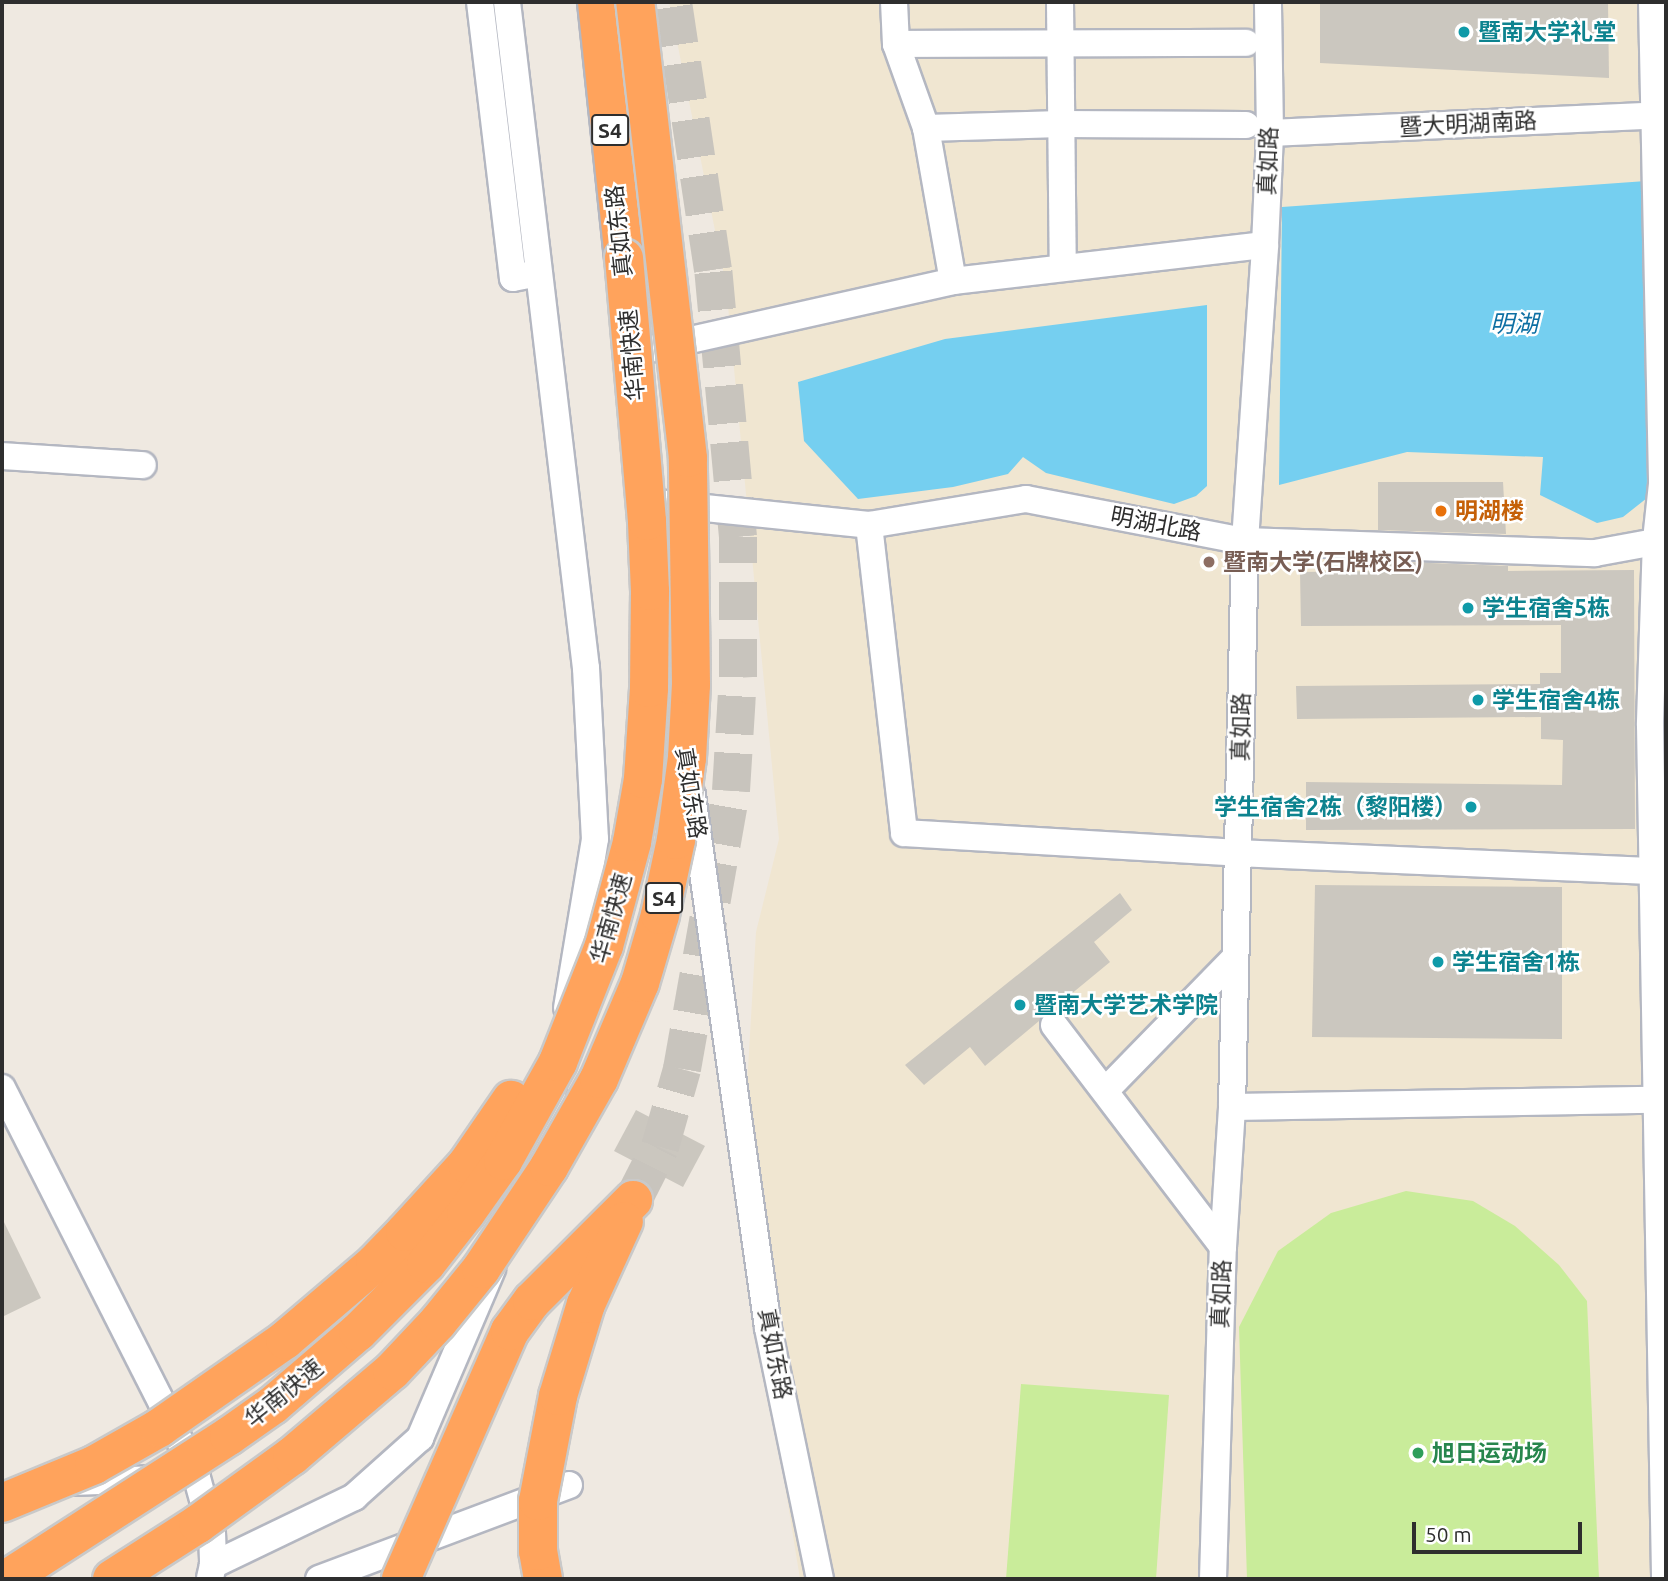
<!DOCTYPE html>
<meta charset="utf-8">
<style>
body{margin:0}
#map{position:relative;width:1668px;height:1581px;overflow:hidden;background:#efe9e1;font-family:Ubuntu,"Noto Sans SC",sans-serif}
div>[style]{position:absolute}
.education>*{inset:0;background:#f0e6d1}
.pitch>*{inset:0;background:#c9ec9a}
.water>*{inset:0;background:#75cff0}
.building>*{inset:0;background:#cbc7bf}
.highway-tunnel>*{height:38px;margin-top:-19px;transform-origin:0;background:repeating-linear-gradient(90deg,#c8c4bd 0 38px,transparent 0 57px)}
.roads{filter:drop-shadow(2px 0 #b4b7c1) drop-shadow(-2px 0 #b4b7c1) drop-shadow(0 2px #b4b7c1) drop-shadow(0 -2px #b4b7c1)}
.minor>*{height:26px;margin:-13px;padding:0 13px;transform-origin:13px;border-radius:13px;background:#fff}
.highway>*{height:38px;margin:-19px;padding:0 19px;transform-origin:19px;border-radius:19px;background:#ffa35c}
.bridges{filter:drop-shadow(2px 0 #c9c9c9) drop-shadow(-2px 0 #c9c9c9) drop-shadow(0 2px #c9c9c9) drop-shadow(0 -2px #c9c9c9)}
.highway-bridge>*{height:38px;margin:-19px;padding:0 19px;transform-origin:19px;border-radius:19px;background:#ffa35c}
.dots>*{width:19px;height:19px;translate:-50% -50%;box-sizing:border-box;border:4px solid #fff;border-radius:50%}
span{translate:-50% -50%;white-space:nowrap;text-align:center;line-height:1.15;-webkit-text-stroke:5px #fff;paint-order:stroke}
.shield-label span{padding:2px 5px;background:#fff;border:2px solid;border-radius:5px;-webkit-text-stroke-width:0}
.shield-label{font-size:21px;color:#2e2e2e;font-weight:700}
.culture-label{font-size:23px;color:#0d838f;font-weight:700}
.left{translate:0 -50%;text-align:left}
.right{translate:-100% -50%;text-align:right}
.street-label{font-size:23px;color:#2e2e2e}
.food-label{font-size:23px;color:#c56008;font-weight:700}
.education-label{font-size:23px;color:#785e54;font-weight:700}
.leisure-label{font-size:23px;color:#27864d;font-weight:700}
.water-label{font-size:24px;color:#0d6fa3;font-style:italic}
.frame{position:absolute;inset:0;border:4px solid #2e2e2e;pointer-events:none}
.scale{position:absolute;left:1412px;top:1522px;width:170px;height:32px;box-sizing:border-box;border:4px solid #2e2e2e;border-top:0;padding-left:9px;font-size:21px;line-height:24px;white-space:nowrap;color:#2e2e2e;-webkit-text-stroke:5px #fff;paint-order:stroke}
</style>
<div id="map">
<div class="education">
<i style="clip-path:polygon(669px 2px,1666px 2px,1666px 1579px,800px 1579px,740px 1205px,756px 932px,779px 839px,726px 285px)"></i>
</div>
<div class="pitch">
<i style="clip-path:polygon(1406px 1191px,1473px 1201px,1515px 1226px,1559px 1265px,1587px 1301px,1599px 1579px,1247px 1579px,1239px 1327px,1278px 1251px,1331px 1213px)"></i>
<i style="clip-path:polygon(1021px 1384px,1169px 1395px,1156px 1579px,1006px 1579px)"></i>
</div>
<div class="water">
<i style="clip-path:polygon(1646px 181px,1647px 498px,1623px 517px,1597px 523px,1540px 495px,1543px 457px,1407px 452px,1279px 485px,1282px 207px)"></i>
<i style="clip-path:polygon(1207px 305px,1207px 486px,1196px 496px,1174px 504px,1046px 473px,1023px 457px,1008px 474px,953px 487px,858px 499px,804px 441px,798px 382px,945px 339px)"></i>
</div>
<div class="building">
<i style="clip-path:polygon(1320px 2px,1608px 2px,1609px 78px,1320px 63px)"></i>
<i style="clip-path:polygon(1378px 482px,1503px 482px,1506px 534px,1378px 530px)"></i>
<i style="clip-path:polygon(1378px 561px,1508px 566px,1508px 571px,1634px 570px,1635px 829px,1306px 830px,1306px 782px,1562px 785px,1563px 740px,1541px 739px,1541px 717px,1297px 719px,1296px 686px,1540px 684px,1540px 673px,1561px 673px,1561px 625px,1301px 626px,1300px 572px,1378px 571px)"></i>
<i style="clip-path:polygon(1315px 885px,1562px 887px,1562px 1039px,1312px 1037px)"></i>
<i style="clip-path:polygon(1120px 893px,1132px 910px,1094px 942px,1110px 962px,1053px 1009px,1044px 1013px,1039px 1021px,985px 1066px,970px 1047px,924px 1085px,905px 1065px)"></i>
<i style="clip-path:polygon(636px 1110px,705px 1146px,683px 1187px,614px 1151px)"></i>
<i style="clip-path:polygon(2px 1218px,41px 1298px,2px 1317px)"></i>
</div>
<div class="highway-tunnel">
<i style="left:633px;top:1200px;width:59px;rotate:-63deg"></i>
<i style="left:660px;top:1147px;width:81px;rotate:-74.2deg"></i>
<i style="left:682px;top:1069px;width:282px;rotate:-80deg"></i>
<i style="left:731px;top:791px;width:114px;rotate:-86.5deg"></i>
<i style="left:738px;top:677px;width:140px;rotate:-90deg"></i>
<i style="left:738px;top:537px;width:268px;rotate:-95.3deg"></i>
<i style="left:713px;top:270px;width:271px;rotate:-98.5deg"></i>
</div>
<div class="roads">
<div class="minor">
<i style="left:480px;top:2px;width:278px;rotate:83.2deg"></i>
<i style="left:513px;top:278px;width:26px;rotate:-11deg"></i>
<i style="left:507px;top:2px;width:671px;rotate:83.24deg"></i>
<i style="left:586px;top:668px;width:171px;rotate:87deg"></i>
<i style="left:595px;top:839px;width:171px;rotate:99.4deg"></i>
<i style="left:894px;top:2px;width:42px;rotate:87.3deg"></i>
<i style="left:896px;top:44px;width:89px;rotate:70.3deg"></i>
<i style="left:926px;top:128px;width:155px;rotate:80deg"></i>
<i style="left:1060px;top:2px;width:265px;rotate:89.4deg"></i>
<i style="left:1652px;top:2px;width:482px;rotate:88.8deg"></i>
<i style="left:1662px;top:484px;width:56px;rotate:96.1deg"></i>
<i style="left:1656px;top:540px;width:185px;rotate:91.9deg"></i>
<i style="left:1650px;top:725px;width:854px;rotate:88.99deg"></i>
<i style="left:896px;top:44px;width:350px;rotate:-0.2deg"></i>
<i style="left:926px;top:128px;width:135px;rotate:-1.7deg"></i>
<i style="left:1061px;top:124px;width:185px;rotate:0.3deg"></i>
<i style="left:1270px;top:133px;width:396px;rotate:-2.6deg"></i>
<i style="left:632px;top:353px;width:329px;rotate:-12.6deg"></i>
<i style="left:953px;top:281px;width:314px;rotate:-6.6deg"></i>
<i style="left:2px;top:456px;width:141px;rotate:3.7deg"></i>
<i style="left:647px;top:502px;width:223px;rotate:5.9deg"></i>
<i style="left:869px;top:525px;width:159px;rotate:-9.4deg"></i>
<i style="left:1026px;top:499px;width:223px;rotate:10.9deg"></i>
<i style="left:1245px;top:541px;width:350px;rotate:2deg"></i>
<i style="left:1595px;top:553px;width:72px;rotate:-10.4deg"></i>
<i style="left:869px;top:525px;width:310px;rotate:83.5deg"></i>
<i style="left:904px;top:833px;width:335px;rotate:3.4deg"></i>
<i style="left:1238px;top:853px;width:428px;rotate:2.5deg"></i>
<i style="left:663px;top:609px;width:91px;rotate:81.2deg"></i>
<i style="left:692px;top:795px;width:538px;rotate:81.88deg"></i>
<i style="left:768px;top:1328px;width:256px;rotate:78.3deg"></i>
<i style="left:1054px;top:1025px;width:279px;rotate:52.7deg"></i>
<i style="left:2px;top:1088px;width:353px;rotate:63.1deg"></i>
<i style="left:162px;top:1403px;width:83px;rotate:65deg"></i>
<i style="left:197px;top:1478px;width:56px;rotate:74.5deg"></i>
<i style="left:212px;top:1532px;width:33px;rotate:88deg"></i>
<i style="left:213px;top:1565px;width:13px;rotate:103deg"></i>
<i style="left:1105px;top:1091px;width:183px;rotate:-45.7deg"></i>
<i style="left:1232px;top:1107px;width:422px;rotate:-1deg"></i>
<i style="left:529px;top:1174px;width:48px;rotate:-69.3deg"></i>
<i style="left:546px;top:1129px;width:43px;rotate:-80.5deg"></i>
<i style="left:69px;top:1482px;width:91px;rotate:-1.9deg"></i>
<i style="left:213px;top:1565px;width:157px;rotate:-25.7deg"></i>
<i style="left:354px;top:1497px;width:89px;rotate:-41.8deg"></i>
<i style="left:420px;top:1438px;width:184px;rotate:-66.9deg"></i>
<i style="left:319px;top:1579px;width:267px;rotate:-20.6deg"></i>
<i style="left:1213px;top:1579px;width:332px;rotate:-88.3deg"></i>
<i style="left:1223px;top:1247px;width:140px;rotate:-86.3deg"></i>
<i style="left:1232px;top:1107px;width:566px;rotate:-88.68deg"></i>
<i style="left:1245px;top:541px;width:297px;rotate:-86.1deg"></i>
<i style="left:1265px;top:245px;width:112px;rotate:-87.4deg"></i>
<i style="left:1270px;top:133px;width:131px;rotate:-90.9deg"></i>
</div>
<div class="highway">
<i style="left:597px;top:2px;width:257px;rotate:84deg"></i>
</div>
</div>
<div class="bridges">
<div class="highway-bridge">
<i style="left:2px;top:1503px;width:100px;rotate:-22.4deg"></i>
<i style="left:94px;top:1465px;width:75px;rotate:-29.6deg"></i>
<i style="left:159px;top:1428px;width:154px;rotate:-34.9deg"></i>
<i style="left:285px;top:1340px;width:118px;rotate:-40.5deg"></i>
<i style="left:375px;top:1263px;width:43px;rotate:-45.9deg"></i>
<i style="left:405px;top:1232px;width:92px;rotate:-47.6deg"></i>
<i style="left:467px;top:1164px;width:78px;rotate:-55.5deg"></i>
<i style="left:7px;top:1579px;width:264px;rotate:-32.8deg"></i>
<i style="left:229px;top:1436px;width:54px;rotate:-35.2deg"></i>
<i style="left:273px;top:1405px;width:112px;rotate:-40.7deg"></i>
<i style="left:358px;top:1332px;width:96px;rotate:-45deg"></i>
<i style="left:426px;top:1264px;width:65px;rotate:-51.9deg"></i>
<i style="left:466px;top:1213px;width:64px;rotate:-54.6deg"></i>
<i style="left:503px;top:1161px;width:113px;rotate:-60.9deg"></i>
<i style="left:558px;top:1062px;width:125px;rotate:-68.4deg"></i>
<i style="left:604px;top:946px;width:108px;rotate:-74.9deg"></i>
<i style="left:632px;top:842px;width:64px;rotate:-80.1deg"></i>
<i style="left:643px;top:779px;width:91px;rotate:-86.2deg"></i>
<i style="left:649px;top:688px;width:97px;rotate:-89.4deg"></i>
<i style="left:650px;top:591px;width:70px;rotate:-92.5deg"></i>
<i style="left:647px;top:521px;width:264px;rotate:-95deg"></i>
<i style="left:112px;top:1579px;width:102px;rotate:-32.6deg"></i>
<i style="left:198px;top:1524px;width:116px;rotate:-35.9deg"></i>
<i style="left:292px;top:1456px;width:131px;rotate:-40.4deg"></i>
<i style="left:392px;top:1371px;width:67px;rotate:-46.8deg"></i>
<i style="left:438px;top:1322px;width:68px;rotate:-50.9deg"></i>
<i style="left:481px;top:1269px;width:123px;rotate:-56.3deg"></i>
<i style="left:549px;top:1167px;width:101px;rotate:-60.4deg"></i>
<i style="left:599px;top:1079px;width:104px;rotate:-66.9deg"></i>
<i style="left:640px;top:983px;width:71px;rotate:-73.6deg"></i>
<i style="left:660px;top:915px;width:77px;rotate:-78deg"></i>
<i style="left:676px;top:840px;width:83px;rotate:-82.4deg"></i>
<i style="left:687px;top:758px;width:73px;rotate:-86.9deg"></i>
<i style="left:691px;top:685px;width:227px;rotate:-90.8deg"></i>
<i style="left:688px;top:458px;width:459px;rotate:-96.6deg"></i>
<i style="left:401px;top:1579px;width:271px;rotate:-66.3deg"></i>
<i style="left:510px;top:1331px;width:37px;rotate:-54deg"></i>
<i style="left:532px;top:1301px;width:143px;rotate:-45deg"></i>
<i style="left:543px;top:1579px;width:28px;rotate:-100deg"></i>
<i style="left:538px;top:1551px;width:50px;rotate:-90deg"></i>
<i style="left:538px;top:1501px;width:107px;rotate:-79.2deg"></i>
<i style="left:558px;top:1396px;width:96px;rotate:-73.1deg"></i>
<i style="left:586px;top:1304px;width:91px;rotate:-65.4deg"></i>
</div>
</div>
<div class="dots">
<i style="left:1464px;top:32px;background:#0f9aa8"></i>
<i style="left:1441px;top:511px;background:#e8710a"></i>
<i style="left:1209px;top:562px;background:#8d6e63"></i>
<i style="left:1468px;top:608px;background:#0f9aa8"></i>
<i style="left:1478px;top:700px;background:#0f9aa8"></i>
<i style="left:1471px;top:807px;background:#0f9aa8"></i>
<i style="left:1438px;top:962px;background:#0f9aa8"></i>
<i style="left:1020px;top:1005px;background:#0f9aa8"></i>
<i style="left:1418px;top:1453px;background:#2e9e5b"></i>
</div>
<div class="shield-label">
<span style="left:610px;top:130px">S4</span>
<span style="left:664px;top:898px">S4</span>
</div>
<div class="culture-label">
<span class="left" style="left:1478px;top:32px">暨南大学礼堂</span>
<span class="left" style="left:1482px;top:608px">学生宿舍5栋</span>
<span class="left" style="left:1492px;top:700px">学生宿舍4栋</span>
<span class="right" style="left:1457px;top:807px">学生宿舍2栋（黎阳楼）</span>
<span class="left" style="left:1452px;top:962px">学生宿舍1栋</span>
<span class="left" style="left:1034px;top:1005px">暨南大学艺术学院</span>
</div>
<div class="street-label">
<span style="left:1468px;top:124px;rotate:-3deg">暨大明湖南路</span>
<span style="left:1268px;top:161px;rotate:-88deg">真如路</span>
<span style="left:619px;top:231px;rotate:-96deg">真如东路</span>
<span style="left:632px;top:355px;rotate:-95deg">华南快速</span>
<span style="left:1156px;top:524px;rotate:11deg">明湖北路</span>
<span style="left:1241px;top:727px;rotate:-89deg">真如路</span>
<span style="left:691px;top:793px;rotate:81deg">真如东路</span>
<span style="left:611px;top:918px;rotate:-74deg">华南快速</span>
<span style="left:1221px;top:1294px;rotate:-88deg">真如路</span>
<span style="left:775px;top:1354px;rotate:79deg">真如东路</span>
<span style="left:284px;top:1393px;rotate:-39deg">华南快速</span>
</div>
<div class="food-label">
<span class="left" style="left:1455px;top:511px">明湖楼</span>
</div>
<div class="education-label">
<span class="left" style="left:1223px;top:562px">暨南大学(石牌校区)</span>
</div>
<div class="leisure-label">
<span class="left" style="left:1432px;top:1453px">旭日运动场</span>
</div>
<div class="water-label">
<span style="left:1514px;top:324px">明湖</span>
</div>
<div class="frame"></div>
<div class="scale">50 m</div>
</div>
